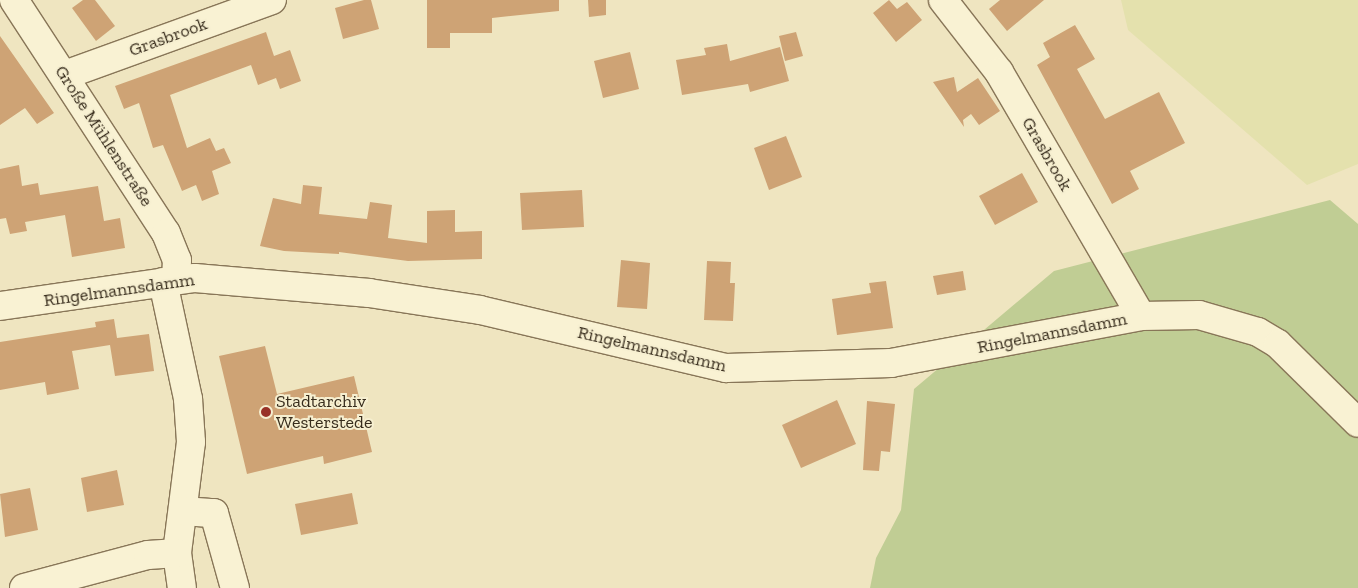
<!DOCTYPE html>
<meta charset="utf-8">
<style>
body{margin:0}
#map{position:relative;width:1358px;height:588px;overflow:hidden;background:#efe5c0;font-family:"Zilla Slab",serif}
div>[style]{position:absolute}
.farmland>*{inset:0;background:#e4e1ad}
.green>*{inset:0;background:#c0cd94}
.building>*{inset:0;background:#cea375}
.roads{filter:drop-shadow(1px 0 #887658) drop-shadow(-1px 0 #887658) drop-shadow(0 1px #887658) drop-shadow(0 -1px #887658)}
.minor>*{height:28px;margin:-14px;padding:0 14px;transform-origin:14px;border-radius:14px;background:#f9f2d3}
.dots>*{width:14px;height:14px;translate:-50% -50%;box-sizing:border-box;border:2px solid #f6efd0;border-radius:50%}
span{translate:-50% -50%;white-space:nowrap;text-align:center;line-height:1.15;-webkit-text-stroke:4px #f6efd0;paint-order:stroke}
.street-label{font-size:18px;color:#372c1c}
.poi-label{font-size:18px;color:#372c1c}
.left{translate:0 -50%;text-align:left}
</style>
<div id="map">
<div class="farmland">
<i style="clip-path:polygon(1121px 0,1358px 0,1358px 164px,1307px 185px,1128px 30px)"></i>
</div>
<div class="green">
<i style="clip-path:polygon(1330px 200px,1358px 224px,1358px 588px,870px 588px,876px 558px,901px 510px,914px 389px,1054px 271px)"></i>
</div>
<div class="building">
<i style="clip-path:polygon(83px 0,95px 0,115px 26px,96px 41px,72px 8px)"></i>
<i style="clip-path:polygon(364px 0,371px 0,379px 29px,343px 39px,335px 8px)"></i>
<i style="clip-path:polygon(427px 0,559px 0,559px 11px,492px 18px,492px 33px,450px 33px,450px 48px,427px 48px)"></i>
<i style="clip-path:polygon(588px 0,606px 0,606px 15px,589px 17px)"></i>
<i style="clip-path:polygon(889px 0,897px 9px,907px 2px,922px 20px,896px 42px,873px 13px)"></i>
<i style="clip-path:polygon(1000px 0,1044px 0,1007px 31px,989px 9px)"></i>
<i style="clip-path:polygon(1075px 25px,1095px 59px,1077px 69px,1105px 119px,1159px 92px,1185px 143px,1130px 171px,1139px 189px,1112px 204px,1037px 65px,1050px 57px,1043px 43px)"></i>
<i style="clip-path:polygon(266px 32px,274px 56px,290px 50px,301px 81px,280px 89px,276px 78px,258px 85px,251px 65px,170px 95px,187px 148px,210px 138px,216px 151px,224px 148px,231px 163px,212px 171px,219px 194px,202px 201px,196px 185px,182px 191px,163px 145px,153px 148px,139px 103px,124px 109px,115px 86px)"></i>
<i style="clip-path:polygon(796px 32px,803px 56px,785px 61px,779px 36px)"></i>
<i style="clip-path:polygon(0 36px,54px 113px,37px 124px,25px 108px,0 125px)"></i>
<i style="clip-path:polygon(727px 44px,730px 61px,780px 47px,789px 81px,750px 92px,748px 84px,682px 95px,676px 60px,706px 55px,704px 48px)"></i>
<i style="clip-path:polygon(630px 52px,639px 89px,603px 98px,594px 61px)"></i>
<i style="clip-path:polygon(954px 77px,957px 92px,978px 78px,1000px 111px,979px 125px,971px 114px,963px 120px,964px 127px,933px 82px)"></i>
<i style="clip-path:polygon(786px 136px,802px 177px,769px 190px,754px 148px)"></i>
<i style="clip-path:polygon(19px 165px,22px 186px,38px 183px,40px 195px,98px 186px,104px 221px,120px 218px,125px 248px,72px 257px,65px 215px,25px 222px,27px 231px,10px 234px,6px 218px,0 219px,0 169px)"></i>
<i style="clip-path:polygon(1022px 173px,1038px 202px,995px 225px,979px 196px)"></i>
<i style="clip-path:polygon(303px 185px,322px 187px,319px 214px,367px 219px,370px 202px,392px 205px,388px 238px,427px 243px,427px 211px,455px 210px,455px 232px,482px 231px,482px 259px,408px 261px,339px 252px,339px 254px,284px 251px,260px 246px,273px 198px,301px 204px)"></i>
<i style="clip-path:polygon(582px 190px,584px 227px,522px 230px,520px 193px)"></i>
<i style="clip-path:polygon(621px 260px,650px 263px,647px 309px,617px 307px)"></i>
<i style="clip-path:polygon(707px 261px,731px 262px,730px 283px,735px 283px,733px 321px,704px 320px)"></i>
<i style="clip-path:polygon(963px 271px,966px 290px,937px 295px,933px 276px)"></i>
<i style="clip-path:polygon(886px 281px,893px 328px,837px 335px,832px 299px,871px 293px,869px 283px)"></i>
<i style="clip-path:polygon(114px 319px,117px 338px,149px 334px,154px 371px,115px 376px,110px 345px,72px 351px,79px 389px,47px 395px,45px 382px,0 390px,0 342px,96px 327px,95px 322px)"></i>
<i style="clip-path:polygon(265px 346px,277px 394px,354px 376px,372px 452px,324px 464px,323px 456px,247px 474px,219px 356px)"></i>
<i style="clip-path:polygon(837px 400px,856px 444px,801px 468px,782px 425px)"></i>
<i style="clip-path:polygon(867px 401px,895px 404px,890px 452px,881px 451px,879px 471px,863px 470px)"></i>
<i style="clip-path:polygon(117px 470px,124px 505px,87px 512px,81px 478px)"></i>
<i style="clip-path:polygon(30px 488px,38px 530px,5px 537px,0 494px)"></i>
<i style="clip-path:polygon(352px 493px,358px 524px,301px 535px,295px 504px)"></i>
</div>
<div class="roads">
<div class="minor">
<i style="left:14px;top:0;width:278px;rotate:56.9deg"></i>
<i style="left:166px;top:233px;width:29px;rotate:68deg"></i>
<i style="left:177px;top:260px;width:20px;rotate:93deg"></i>
<i style="left:943px;top:0;width:91px;rotate:52.1deg"></i>
<i style="left:999px;top:72px;width:282px;rotate:59.8deg"></i>
<i style="left:65px;top:75px;width:220px;rotate:-19.9deg"></i>
<i style="left:163px;top:282px;width:120px;rotate:77.9deg"></i>
<i style="left:188px;top:399px;width:43px;rotate:86deg"></i>
<i style="left:191px;top:442px;width:112px;rotate:97.2deg"></i>
<i style="left:177px;top:553px;width:35px;rotate:82deg"></i>
<i style="left:0;top:306px;width:197px;rotate:-8.2deg"></i>
<i style="left:195px;top:278px;width:175px;rotate:4.9deg"></i>
<i style="left:369px;top:293px;width:112px;rotate:8.7deg"></i>
<i style="left:480px;top:310px;width:253px;rotate:13.3deg"></i>
<i style="left:726px;top:368px;width:165px;rotate:-1.7deg"></i>
<i style="left:891px;top:363px;width:254px;rotate:-10.6deg"></i>
<i style="left:1141px;top:316px;width:58px;rotate:-1deg"></i>
<i style="left:1199px;top:315px;width:61px;rotate:16.1deg"></i>
<i style="left:1258px;top:332px;width:23px;rotate:31deg"></i>
<i style="left:1278px;top:344px;width:112px;rotate:44.6deg"></i>
<i style="left:183px;top:511px;width:31px;rotate:4deg"></i>
<i style="left:214px;top:513px;width:78px;rotate:74.4deg"></i>
<i style="left:24px;top:588px;width:128px;rotate:-14.9deg"></i>
<i style="left:148px;top:555px;width:29px;rotate:-4deg"></i>
</div>
</div>
<div class="dots">
<i style="left:266px;top:412px;background:#983126"></i>
</div>
<div class="street-label">
<span style="left:168px;top:37px;rotate:-20deg">Grasbrook</span>
<span style="left:104px;top:136px;rotate:57deg">Große Mühlenstraße</span>
<span style="left:1047px;top:154px;rotate:60deg">Grasbrook</span>
<span style="left:119px;top:290px;rotate:-8deg">Ringelmannsdamm</span>
<span style="left:1052px;top:333px;rotate:-11deg">Ringelmannsdamm</span>
<span style="left:652px;top:349px;rotate:13deg">Ringelmannsdamm</span>
</div>
<div class="poi-label">
<span class="left" style="left:276px;top:412px">Stadtarchiv<br>Westerstede</span>
</div>
</div>
